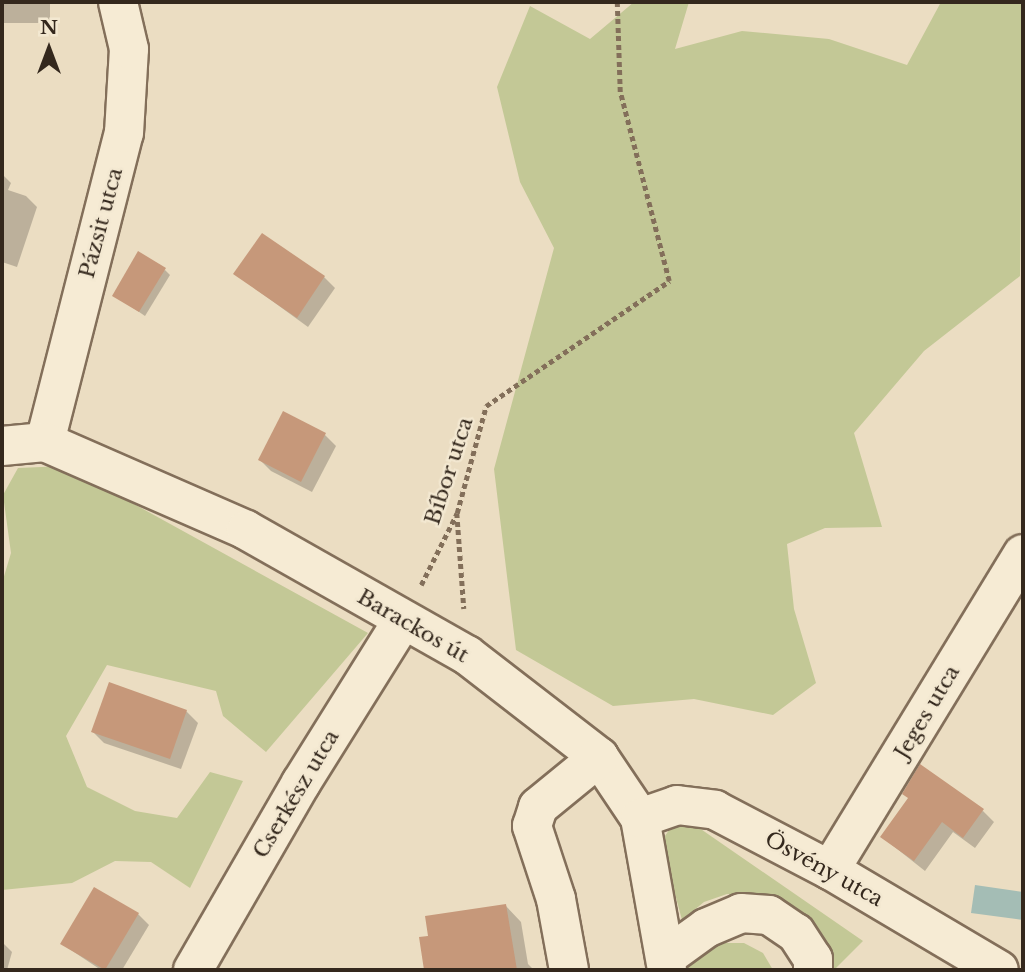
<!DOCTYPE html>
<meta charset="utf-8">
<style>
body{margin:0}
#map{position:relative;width:1025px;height:972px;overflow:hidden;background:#ebddc2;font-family:"Libre Baskerville",serif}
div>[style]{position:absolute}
.green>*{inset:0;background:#c3c896}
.water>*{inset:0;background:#a4bdb5}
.shadow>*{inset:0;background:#0003}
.building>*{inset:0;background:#c6987a}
.path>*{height:4.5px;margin-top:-2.25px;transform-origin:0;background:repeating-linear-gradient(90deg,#836f5a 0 5px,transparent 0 8.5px)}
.roads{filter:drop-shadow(2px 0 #836f5a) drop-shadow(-2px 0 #836f5a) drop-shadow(0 2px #836f5a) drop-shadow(0 -2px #836f5a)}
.minor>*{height:38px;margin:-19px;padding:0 19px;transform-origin:19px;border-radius:19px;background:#f6ebd4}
span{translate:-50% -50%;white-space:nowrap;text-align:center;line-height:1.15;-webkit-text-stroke:5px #f3e8d1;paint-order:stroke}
.street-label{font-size:21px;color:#34281d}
.frame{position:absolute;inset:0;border:4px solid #34281d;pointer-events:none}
.north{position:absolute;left:14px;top:14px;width:70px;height:70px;-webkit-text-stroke:5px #f3e8d1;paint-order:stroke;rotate:0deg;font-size:19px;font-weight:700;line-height:28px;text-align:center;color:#34281d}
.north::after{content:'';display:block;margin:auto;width:24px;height:32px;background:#34281d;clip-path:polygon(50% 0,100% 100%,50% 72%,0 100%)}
</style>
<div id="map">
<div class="green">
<i style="clip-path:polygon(634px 2px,689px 2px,675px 49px,742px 31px,829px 39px,907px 65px,941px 2px,1023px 2px,1020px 276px,924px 351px,854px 433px,882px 527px,825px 528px,787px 544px,794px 609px,816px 683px,773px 715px,694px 699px,613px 706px,516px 650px,494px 469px,554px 248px,520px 182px,497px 87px,530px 6px,590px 39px)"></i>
<i style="clip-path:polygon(65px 466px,368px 633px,266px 752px,223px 716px,216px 691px,107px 665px,66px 736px,87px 787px,135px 811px,177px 818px,210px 772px,243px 781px,190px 888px,151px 862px,115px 861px,72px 883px,2px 890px,2px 583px,11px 553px,3px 495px,18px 468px)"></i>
<i style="clip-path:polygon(692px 823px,863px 941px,834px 970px,825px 970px,758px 896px,727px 894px,704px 902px,682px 920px,661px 842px,673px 824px)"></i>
<i style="clip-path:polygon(721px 943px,744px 943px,763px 953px,773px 970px,682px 970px)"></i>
</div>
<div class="water">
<i style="clip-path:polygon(975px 885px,1023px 892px,1023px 920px,971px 913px)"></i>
</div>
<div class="shadow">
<i style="clip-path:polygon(2px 2px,50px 2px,50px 23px,2px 23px)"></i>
<i style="clip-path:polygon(2px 174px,11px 183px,8px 190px,26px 196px,37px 207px,17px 267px,2px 262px)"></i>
<i style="clip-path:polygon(165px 270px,170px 275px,145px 316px,114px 295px)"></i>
<i style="clip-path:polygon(235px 274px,324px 277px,335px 288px,308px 327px)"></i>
<i style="clip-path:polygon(325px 435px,336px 446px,312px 492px,271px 471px,260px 460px)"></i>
<i style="clip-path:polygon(110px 684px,186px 711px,198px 723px,181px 769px,104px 743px,93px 732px)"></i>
<i style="clip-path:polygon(983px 811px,994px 822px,975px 848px,953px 832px,925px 871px,882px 837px)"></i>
<i style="clip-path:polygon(505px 905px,521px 922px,528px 964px,534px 970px,425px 970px,421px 939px)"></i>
<i style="clip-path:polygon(138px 914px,149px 925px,122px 970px,101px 970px,62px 944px)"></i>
<i style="clip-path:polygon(2px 942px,12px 952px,7px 970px,2px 970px)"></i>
</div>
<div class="building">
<i style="clip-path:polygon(262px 233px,325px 276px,297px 318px,233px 274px)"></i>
<i style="clip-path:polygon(138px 251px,166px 268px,139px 312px,112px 296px)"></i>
<i style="clip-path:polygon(283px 411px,326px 433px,301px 482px,258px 460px)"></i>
<i style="clip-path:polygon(109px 682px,187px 710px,170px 759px,91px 732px)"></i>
<i style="clip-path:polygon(920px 764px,984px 809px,963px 838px,942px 822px,914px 861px,880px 837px,908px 798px,902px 794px)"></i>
<i style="clip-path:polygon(94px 887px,139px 913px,105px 970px,60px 944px)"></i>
<i style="clip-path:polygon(506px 904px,517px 970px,424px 970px,419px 937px,428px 936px,425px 916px)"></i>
</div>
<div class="path">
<i style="left:457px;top:513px;width:96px;rotate:85.8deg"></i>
<i style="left:421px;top:585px;width:80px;rotate:-63.4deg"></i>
<i style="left:457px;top:513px;width:111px;rotate:-74.8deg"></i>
<i style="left:486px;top:406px;width:222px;rotate:-34.3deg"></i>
<i style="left:669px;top:281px;width:195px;rotate:-104.5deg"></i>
<i style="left:620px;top:92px;width:90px;rotate:-91.9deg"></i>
</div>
<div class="roads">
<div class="minor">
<i style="left:45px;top:442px;width:319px;rotate:-75.7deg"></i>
<i style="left:124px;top:133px;width:84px;rotate:-86.6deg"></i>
<i style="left:129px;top:49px;width:48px;rotate:-103.2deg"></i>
<i style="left:2px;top:446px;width:43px;rotate:-5.3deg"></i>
<i style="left:45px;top:442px;width:219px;rotate:23.6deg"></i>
<i style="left:246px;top:530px;width:254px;rotate:29.5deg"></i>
<i style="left:467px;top:655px;width:167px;rotate:37.7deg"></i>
<i style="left:599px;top:757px;width:73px;rotate:56.1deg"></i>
<i style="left:640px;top:818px;width:154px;rotate:79.9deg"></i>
<i style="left:640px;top:818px;width:39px;rotate:-19deg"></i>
<i style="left:677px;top:805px;width:38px;rotate:7deg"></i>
<i style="left:715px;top:810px;width:130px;rotate:27.6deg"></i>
<i style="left:830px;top:870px;width:196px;rotate:30.6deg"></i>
<i style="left:830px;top:870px;width:370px;rotate:-58.6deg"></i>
<i style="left:666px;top:957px;width:49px;rotate:-35.9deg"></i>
<i style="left:706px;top:928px;width:38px;rotate:-23deg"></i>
<i style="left:741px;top:913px;width:28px;rotate:4deg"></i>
<i style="left:769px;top:915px;width:32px;rotate:34deg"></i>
<i style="left:796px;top:933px;width:31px;rotate:57deg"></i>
<i style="left:813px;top:959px;width:11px;rotate:90deg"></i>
<i style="left:193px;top:970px;width:216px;rotate:-60deg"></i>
<i style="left:301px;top:783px;width:192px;rotate:-58deg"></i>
<i style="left:569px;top:970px;width:72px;rotate:-100.4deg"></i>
<i style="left:556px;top:899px;width:77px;rotate:-108.2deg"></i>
<i style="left:532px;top:826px;width:20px;rotate:-72deg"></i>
<i style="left:538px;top:807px;width:79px;rotate:-39.3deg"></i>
</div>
</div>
<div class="street-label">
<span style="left:101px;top:223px;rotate:-75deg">Pázsit utca</span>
<span style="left:449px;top:471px;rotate:-72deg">Bíbor utca</span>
<span style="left:413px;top:626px;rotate:30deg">Barackos út</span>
<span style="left:927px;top:712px;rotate:-59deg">Jeges utca</span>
<span style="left:296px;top:794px;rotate:-59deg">Cserkész utca</span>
<span style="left:824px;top:869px;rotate:29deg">Ösvény utca</span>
</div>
<div class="frame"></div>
<div class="north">N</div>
</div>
